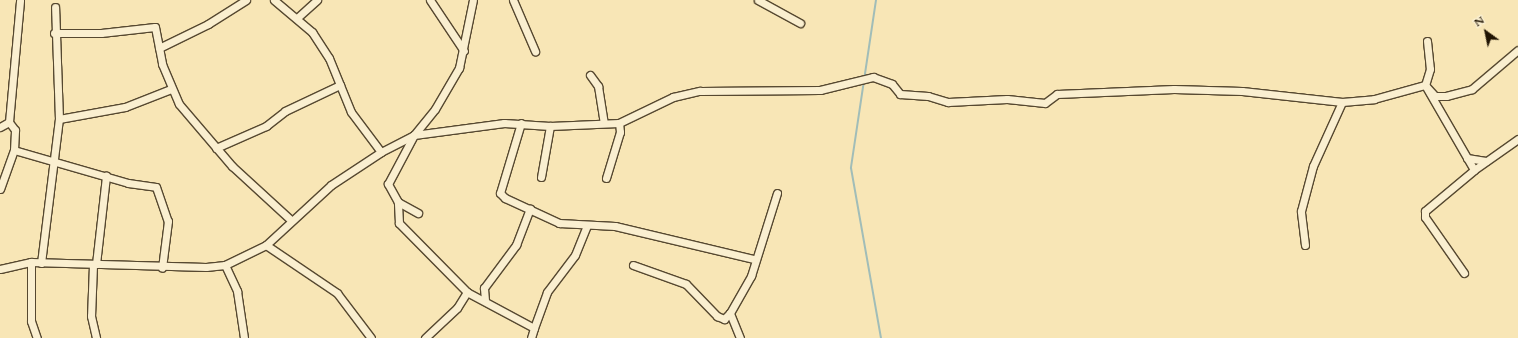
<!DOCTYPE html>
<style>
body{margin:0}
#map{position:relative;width:1518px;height:338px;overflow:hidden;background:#f8e6b6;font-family:Cardo,serif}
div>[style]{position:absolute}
.stream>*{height:2px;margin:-1px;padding:0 1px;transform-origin:1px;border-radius:1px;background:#a1bdb8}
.roads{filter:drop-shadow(1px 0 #564830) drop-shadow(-1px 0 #564830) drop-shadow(0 1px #564830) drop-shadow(0 -1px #564830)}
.minor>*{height:7px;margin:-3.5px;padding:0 3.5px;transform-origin:3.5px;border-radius:3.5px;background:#faefd0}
span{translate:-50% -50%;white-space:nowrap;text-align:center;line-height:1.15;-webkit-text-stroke:3px #faefd0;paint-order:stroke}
.north{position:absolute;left:1466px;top:12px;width:40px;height:40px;-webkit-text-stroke:3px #faefd0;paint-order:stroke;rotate:327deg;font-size:11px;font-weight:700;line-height:16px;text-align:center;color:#201403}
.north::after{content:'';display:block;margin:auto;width:14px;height:18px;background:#201403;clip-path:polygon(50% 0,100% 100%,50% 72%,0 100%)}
</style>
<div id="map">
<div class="stream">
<i style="left:876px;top:0;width:170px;rotate:98.5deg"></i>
<i style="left:851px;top:168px;width:173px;rotate:80deg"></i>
</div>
<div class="roads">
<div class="minor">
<i style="left:274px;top:0;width:50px;rotate:40.1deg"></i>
<i style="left:312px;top:32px;width:31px;rotate:57deg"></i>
<i style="left:329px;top:58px;width:58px;rotate:67.8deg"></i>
<i style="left:351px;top:112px;width:50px;rotate:53.1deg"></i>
<i style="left:430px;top:0;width:61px;rotate:56.3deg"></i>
<i style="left:513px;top:0;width:56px;rotate:66.7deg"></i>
<i style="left:758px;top:0;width:48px;rotate:28.7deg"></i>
<i style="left:297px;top:18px;width:27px;rotate:-42deg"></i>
<i style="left:54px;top:33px;width:47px"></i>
<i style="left:101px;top:33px;width:54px;rotate:-6.3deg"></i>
<i style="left:155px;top:27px;width:38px;rotate:79deg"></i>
<i style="left:162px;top:64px;width:43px;rotate:67deg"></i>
<i style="left:179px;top:104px;width:82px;rotate:49.5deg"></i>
<i style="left:232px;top:166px;width:80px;rotate:42.5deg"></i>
<i style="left:1427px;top:41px;width:28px;rotate:84deg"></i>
<i style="left:1430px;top:69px;width:17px;rotate:107deg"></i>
<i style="left:1425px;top:85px;width:98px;rotate:60deg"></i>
<i style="left:1474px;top:170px;width:54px;rotate:-35.2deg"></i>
<i style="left:159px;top:48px;width:55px;rotate:-26.1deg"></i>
<i style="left:208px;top:24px;width:45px;rotate:-32.3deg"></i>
<i style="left:590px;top:75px;width:14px;rotate:54deg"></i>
<i style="left:598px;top:86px;width:37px;rotate:81deg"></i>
<i style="left:59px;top:119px;width:67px;rotate:-10.3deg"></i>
<i style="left:125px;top:107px;width:49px;rotate:-21.4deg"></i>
<i style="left:521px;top:123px;width:73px;rotate:106.7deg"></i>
<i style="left:500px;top:193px;width:7px;rotate:45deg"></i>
<i style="left:505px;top:198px;width:60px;rotate:24.8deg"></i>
<i style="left:559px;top:223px;width:56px;rotate:3.1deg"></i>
<i style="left:615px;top:226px;width:143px;rotate:13.4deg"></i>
<i style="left:0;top:127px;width:10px;rotate:-29deg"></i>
<i style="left:9px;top:122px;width:122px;rotate:-84.8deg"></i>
<i style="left:216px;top:148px;width:55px;rotate:-23.7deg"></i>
<i style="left:266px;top:126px;width:24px;rotate:-38deg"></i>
<i style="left:285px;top:111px;width:61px;rotate:-25.3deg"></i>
<i style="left:14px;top:150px;width:119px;rotate:16.1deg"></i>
<i style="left:128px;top:183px;width:28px;rotate:8deg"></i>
<i style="left:156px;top:187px;width:36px;rotate:71deg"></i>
<i style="left:168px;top:221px;width:47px;rotate:97.3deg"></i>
<i style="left:1467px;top:158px;width:19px;rotate:9deg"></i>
<i style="left:541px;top:177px;width:52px;rotate:-80deg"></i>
<i style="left:606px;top:178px;width:48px;rotate:-73.1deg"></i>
<i style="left:620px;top:132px;width:9px;rotate:-96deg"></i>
<i style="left:0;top:189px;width:41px;rotate:-70.3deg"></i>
<i style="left:14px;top:150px;width:20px;rotate:-87deg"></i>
<i style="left:15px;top:130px;width:10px;rotate:-127deg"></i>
<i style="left:398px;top:202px;width:23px;rotate:29deg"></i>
<i style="left:266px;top:245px;width:86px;rotate:34.1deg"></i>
<i style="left:337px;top:293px;width:56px;rotate:52.9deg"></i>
<i style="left:1305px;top:245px;width:34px;rotate:-97deg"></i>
<i style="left:1301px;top:211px;width:47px;rotate:-75.1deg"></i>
<i style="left:1313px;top:166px;width:70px;rotate:-65.6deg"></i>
<i style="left:31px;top:262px;width:59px;rotate:90deg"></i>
<i style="left:31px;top:321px;width:18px;rotate:71deg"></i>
<i style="left:41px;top:263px;width:145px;rotate:-82.9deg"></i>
<i style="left:59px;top:119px;width:112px;rotate:-92deg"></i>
<i style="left:96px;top:264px;width:89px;rotate:-83.5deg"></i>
<i style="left:93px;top:265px;width:51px;rotate:92.2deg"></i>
<i style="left:91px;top:316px;width:23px;rotate:77deg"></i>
<i style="left:225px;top:265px;width:29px;rotate:65deg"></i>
<i style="left:237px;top:291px;width:48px;rotate:81.5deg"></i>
<i style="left:633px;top:265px;width:56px;rotate:19.7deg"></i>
<i style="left:686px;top:284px;width:45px;rotate:45.9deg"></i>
<i style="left:717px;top:316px;width:8px;rotate:23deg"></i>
<i style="left:724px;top:319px;width:8px;rotate:-45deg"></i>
<i style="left:0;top:269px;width:32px;rotate:-13deg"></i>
<i style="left:31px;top:262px;width:175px;rotate:1.6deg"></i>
<i style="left:206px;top:267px;width:19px;rotate:-6deg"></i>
<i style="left:225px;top:265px;width:46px;rotate:-26deg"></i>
<i style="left:266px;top:245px;width:88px;rotate:-42.7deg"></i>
<i style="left:331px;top:185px;width:60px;rotate:-33.4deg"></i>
<i style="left:381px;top:152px;width:37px;rotate:-27deg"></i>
<i style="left:414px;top:135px;width:33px;rotate:-51deg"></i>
<i style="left:435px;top:109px;width:48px;rotate:-59.7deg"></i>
<i style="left:459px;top:68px;width:69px;rotate:-78.4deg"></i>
<i style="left:1464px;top:273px;width:68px;rotate:-124.9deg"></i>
<i style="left:1425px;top:217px;width:6px;rotate:-90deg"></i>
<i style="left:1425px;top:211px;width:64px;rotate:-39.9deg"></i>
<i style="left:485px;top:300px;width:12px;rotate:-95deg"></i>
<i style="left:484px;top:288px;width:54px;rotate:-53.3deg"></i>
<i style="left:516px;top:245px;width:39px;rotate:-69deg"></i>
<i style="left:534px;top:328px;width:38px;rotate:-70deg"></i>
<i style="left:547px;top:292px;width:46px;rotate:-52.9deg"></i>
<i style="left:575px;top:255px;width:32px;rotate:-68deg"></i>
<i style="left:425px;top:338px;width:44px;rotate:-43.2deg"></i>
<i style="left:457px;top:308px;width:19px;rotate:-58deg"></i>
<i style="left:531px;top:338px;width:10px;rotate:-73deg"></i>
<i style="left:534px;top:328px;width:76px;rotate:-151.8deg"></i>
<i style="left:467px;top:292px;width:97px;rotate:-134.6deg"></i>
<i style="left:399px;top:223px;width:21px;rotate:-93deg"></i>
<i style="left:398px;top:202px;width:21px;rotate:-119deg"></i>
<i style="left:388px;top:184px;width:55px;rotate:-62deg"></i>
<i style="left:414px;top:135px;width:91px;rotate:-7.6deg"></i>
<i style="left:504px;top:123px;width:46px;rotate:3.7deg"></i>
<i style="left:550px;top:126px;width:69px;rotate:-2.5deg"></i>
<i style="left:619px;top:123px;width:60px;rotate:-25.7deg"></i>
<i style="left:673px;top:97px;width:28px;rotate:-13deg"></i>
<i style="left:700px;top:91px;width:120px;rotate:-0.5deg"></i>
<i style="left:820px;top:90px;width:55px;rotate:-13.8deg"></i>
<i style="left:873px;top:77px;width:20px;rotate:20deg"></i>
<i style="left:892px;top:84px;width:13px;rotate:51deg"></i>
<i style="left:900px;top:94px;width:28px;rotate:4deg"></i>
<i style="left:928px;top:96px;width:21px;rotate:17deg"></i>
<i style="left:948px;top:102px;width:59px;rotate:-2.9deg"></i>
<i style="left:1007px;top:99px;width:38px;rotate:6deg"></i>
<i style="left:1045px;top:103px;width:15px;rotate:-37deg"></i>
<i style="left:1057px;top:94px;width:117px;rotate:-2.4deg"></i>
<i style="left:1174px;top:89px;width:68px;rotate:1.7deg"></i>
<i style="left:1242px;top:91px;width:101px;rotate:6.3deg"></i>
<i style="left:1342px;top:102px;width:32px;rotate:-5deg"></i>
<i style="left:1374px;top:99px;width:53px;rotate:-15.4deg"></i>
<i style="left:1425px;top:85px;width:15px;rotate:48deg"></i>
<i style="left:1435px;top:96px;width:11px"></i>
<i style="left:1446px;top:96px;width:27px;rotate:-15deg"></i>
<i style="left:1472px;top:89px;width:60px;rotate:-40.3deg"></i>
<i style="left:740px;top:338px;width:27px;rotate:-112deg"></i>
<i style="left:730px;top:313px;width:43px;rotate:-60.4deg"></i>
<i style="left:751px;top:276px;width:87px;rotate:-72.6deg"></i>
</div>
</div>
<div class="north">N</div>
</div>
